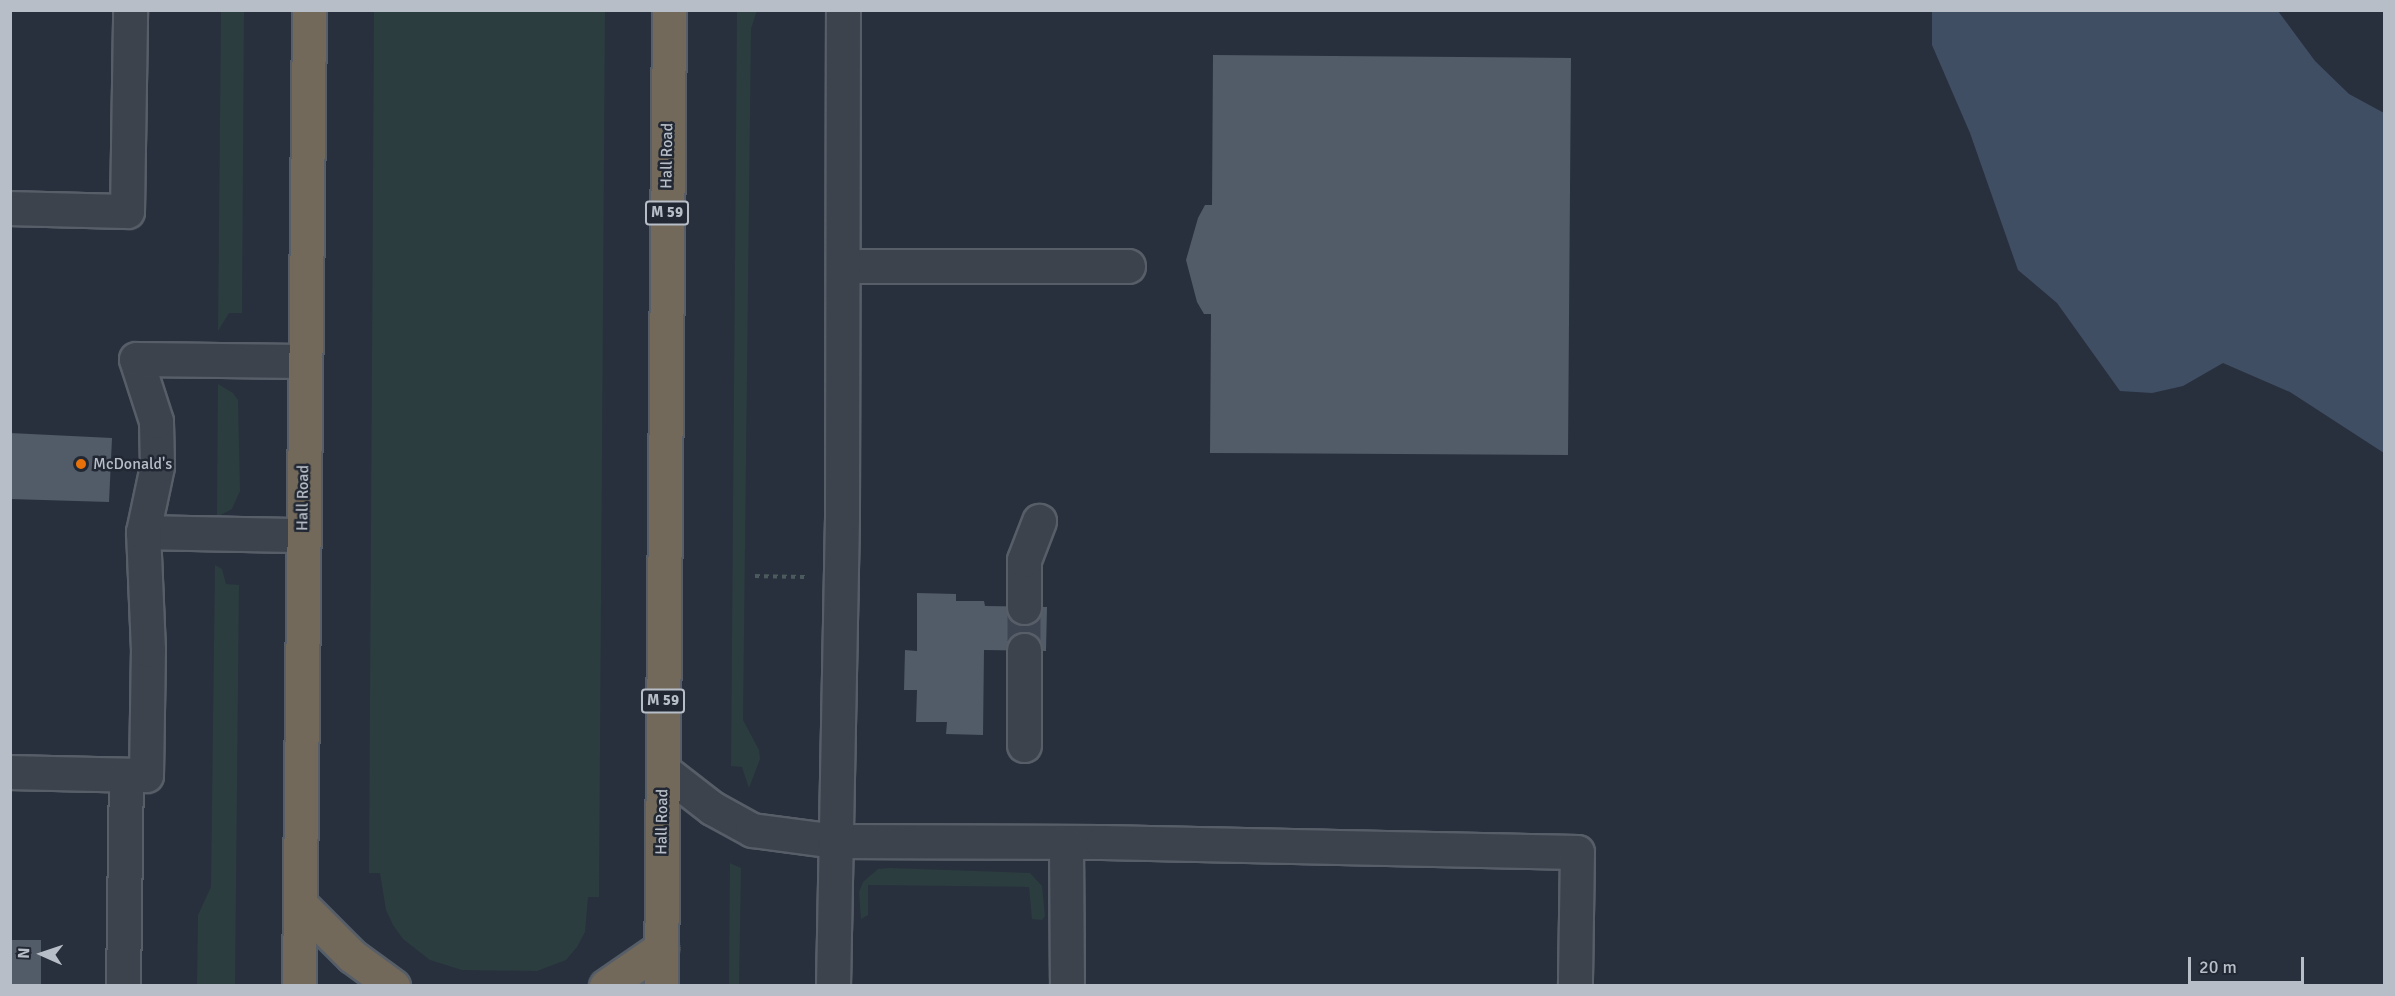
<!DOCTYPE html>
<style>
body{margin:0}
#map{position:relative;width:2395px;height:996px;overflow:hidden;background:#28303d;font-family:Signika,sans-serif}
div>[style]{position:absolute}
.green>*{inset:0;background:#2b3d3f}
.water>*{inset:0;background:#404e64}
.building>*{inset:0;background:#525b68}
.minor-tunnel>*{height:33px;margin-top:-16.5px;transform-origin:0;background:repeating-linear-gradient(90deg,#3e4552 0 33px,transparent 0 49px)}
.path>*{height:4px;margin-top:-2px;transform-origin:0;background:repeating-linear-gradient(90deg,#4a5a5d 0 4.5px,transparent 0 9px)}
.roads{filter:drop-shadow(2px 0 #575e68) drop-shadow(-2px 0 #575e68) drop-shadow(0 2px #575e68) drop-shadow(0 -2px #575e68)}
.minor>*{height:33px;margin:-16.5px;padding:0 16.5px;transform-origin:16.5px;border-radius:16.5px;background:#3c434d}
.highway>*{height:33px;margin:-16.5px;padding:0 16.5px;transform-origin:16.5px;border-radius:16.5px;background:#72695a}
.dots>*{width:16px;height:16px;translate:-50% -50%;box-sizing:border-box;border:3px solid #212833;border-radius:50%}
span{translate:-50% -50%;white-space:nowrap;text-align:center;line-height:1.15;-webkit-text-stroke:5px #212833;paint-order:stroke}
.shield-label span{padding:2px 4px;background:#212833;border:2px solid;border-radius:4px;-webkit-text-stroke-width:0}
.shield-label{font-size:15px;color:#b8bec8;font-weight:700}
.street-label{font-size:16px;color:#b8bec8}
.poi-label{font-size:16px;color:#b8bec8}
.left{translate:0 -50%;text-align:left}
.frame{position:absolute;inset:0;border:12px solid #b8bec8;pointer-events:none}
.north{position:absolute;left:12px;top:924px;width:60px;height:60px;-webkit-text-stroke:4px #212833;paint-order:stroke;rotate:273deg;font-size:16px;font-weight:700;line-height:24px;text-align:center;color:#b8bec8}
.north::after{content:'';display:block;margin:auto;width:21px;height:27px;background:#b8bec8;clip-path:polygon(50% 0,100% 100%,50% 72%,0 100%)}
.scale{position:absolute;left:2188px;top:957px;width:116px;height:27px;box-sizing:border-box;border:3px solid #b8bec8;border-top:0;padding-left:8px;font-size:18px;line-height:21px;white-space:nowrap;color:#b8bec8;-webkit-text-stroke:4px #212833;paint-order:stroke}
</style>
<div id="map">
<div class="green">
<i style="clip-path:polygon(757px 10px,751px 29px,743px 720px,759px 750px,760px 759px,749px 788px,742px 767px,731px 766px,737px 11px)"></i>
<i style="clip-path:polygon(221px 11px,244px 11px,242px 313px,229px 313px,218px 331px)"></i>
<i style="clip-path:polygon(374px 11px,605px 11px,599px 897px,588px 897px,585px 932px,577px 947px,566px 960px,537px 971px,462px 970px,430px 960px,403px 939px,393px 925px,386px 910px,380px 873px,369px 873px)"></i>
<i style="clip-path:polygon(218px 384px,233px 393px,238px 400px,240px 491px,232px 509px,217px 517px)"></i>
<i style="clip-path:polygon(215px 565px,222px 569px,226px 584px,239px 585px,235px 986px,197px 985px,198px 915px,211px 887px)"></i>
<i style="clip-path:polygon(730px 863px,741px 868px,739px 985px,729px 985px)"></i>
<i style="clip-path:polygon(890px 868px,1030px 873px,1042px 886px,1045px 916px,1042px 920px,1032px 919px,1029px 887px,868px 885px,868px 915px,861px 919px,859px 892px,863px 882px,878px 869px)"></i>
</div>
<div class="water">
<i style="clip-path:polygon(1932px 11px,2278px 11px,2315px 61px,2349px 94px,2384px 113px,2384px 453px,2290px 392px,2223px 363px,2183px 386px,2152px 393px,2120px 391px,2057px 303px,2018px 270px,1970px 133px,1932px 45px)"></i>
</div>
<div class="building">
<i style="clip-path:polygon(1213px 55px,1571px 58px,1568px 455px,1210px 453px,1211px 314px,1204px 314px,1197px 302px,1186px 260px,1198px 218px,1205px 205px,1212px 205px)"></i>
<i style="clip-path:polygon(10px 433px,112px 438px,109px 502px,10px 499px)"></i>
<i style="clip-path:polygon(917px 593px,956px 594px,956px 601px,984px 601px,985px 606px,1047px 607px,1046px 651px,984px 650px,983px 735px,946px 734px,947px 722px,916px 722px,917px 690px,904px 690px,905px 650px,917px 651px)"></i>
<i style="clip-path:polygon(10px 940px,41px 940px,41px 986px,10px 986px)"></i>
</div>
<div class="minor-tunnel">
<i style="left:1024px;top:607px;width:43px;rotate:90deg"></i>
</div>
<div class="path">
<i style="left:755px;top:576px;width:50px;rotate:1.1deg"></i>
</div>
<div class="roads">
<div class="minor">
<i style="left:10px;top:208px;width:117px;rotate:1.5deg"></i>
<i style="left:127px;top:211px;width:201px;rotate:-89.1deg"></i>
<i style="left:843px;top:266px;width:285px"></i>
<i style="left:143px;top:532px;width:160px;rotate:1.1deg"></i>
<i style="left:1024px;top:607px;width:47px;rotate:-90deg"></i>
<i style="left:1024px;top:560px;width:42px;rotate:-69deg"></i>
<i style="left:1024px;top:745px;width:95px;rotate:-90deg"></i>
<i style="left:663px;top:770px;width:62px;rotate:37.8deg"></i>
<i style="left:712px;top:808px;width:46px;rotate:28.8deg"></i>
<i style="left:752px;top:830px;width:83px;rotate:7.6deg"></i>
<i style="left:834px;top:841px;width:268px;rotate:0.2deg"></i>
<i style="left:1102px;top:842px;width:475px;rotate:1.2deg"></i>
<i style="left:1577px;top:852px;width:134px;rotate:90.9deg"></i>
<i style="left:10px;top:772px;width:136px;rotate:1.3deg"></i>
<i style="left:146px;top:775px;width:125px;rotate:-89.1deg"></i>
<i style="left:148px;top:650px;width:118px;rotate:-92.4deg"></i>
<i style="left:143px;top:532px;width:67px;rotate:-78deg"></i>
<i style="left:157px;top:466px;width:45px;rotate:-91.3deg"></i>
<i style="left:156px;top:421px;width:65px;rotate:-107.9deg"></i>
<i style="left:136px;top:359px;width:169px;rotate:0.7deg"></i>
<i style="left:1066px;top:845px;width:141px;rotate:89.6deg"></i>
<i style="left:123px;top:986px;width:211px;rotate:-89.2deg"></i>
<i style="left:833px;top:986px;width:470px;rotate:-88.9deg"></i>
<i style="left:842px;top:516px;width:506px;rotate:-89.89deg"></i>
</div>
<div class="highway">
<i style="left:300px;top:904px;width:74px;rotate:45deg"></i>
<i style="left:352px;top:956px;width:51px;rotate:36.2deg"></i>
<i style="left:299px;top:986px;width:976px;rotate:-89.41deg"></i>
<i style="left:606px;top:986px;width:67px;rotate:-34.6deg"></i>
<i style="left:661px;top:986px;width:976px;rotate:-89.53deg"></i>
</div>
</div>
<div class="dots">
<i style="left:81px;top:464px;background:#e8710a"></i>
</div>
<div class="shield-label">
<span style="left:667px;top:213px">M 59</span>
<span style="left:663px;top:701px">M 59</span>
</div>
<div class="street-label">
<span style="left:667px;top:156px;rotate:-89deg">Hall Road</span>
<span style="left:303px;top:498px;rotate:-89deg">Hall Road</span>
<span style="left:662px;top:822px;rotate:-89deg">Hall Road</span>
</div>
<div class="poi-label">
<span class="left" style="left:93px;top:464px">McDonald's</span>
</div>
<div class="frame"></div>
<div class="north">N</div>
<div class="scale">20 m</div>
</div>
